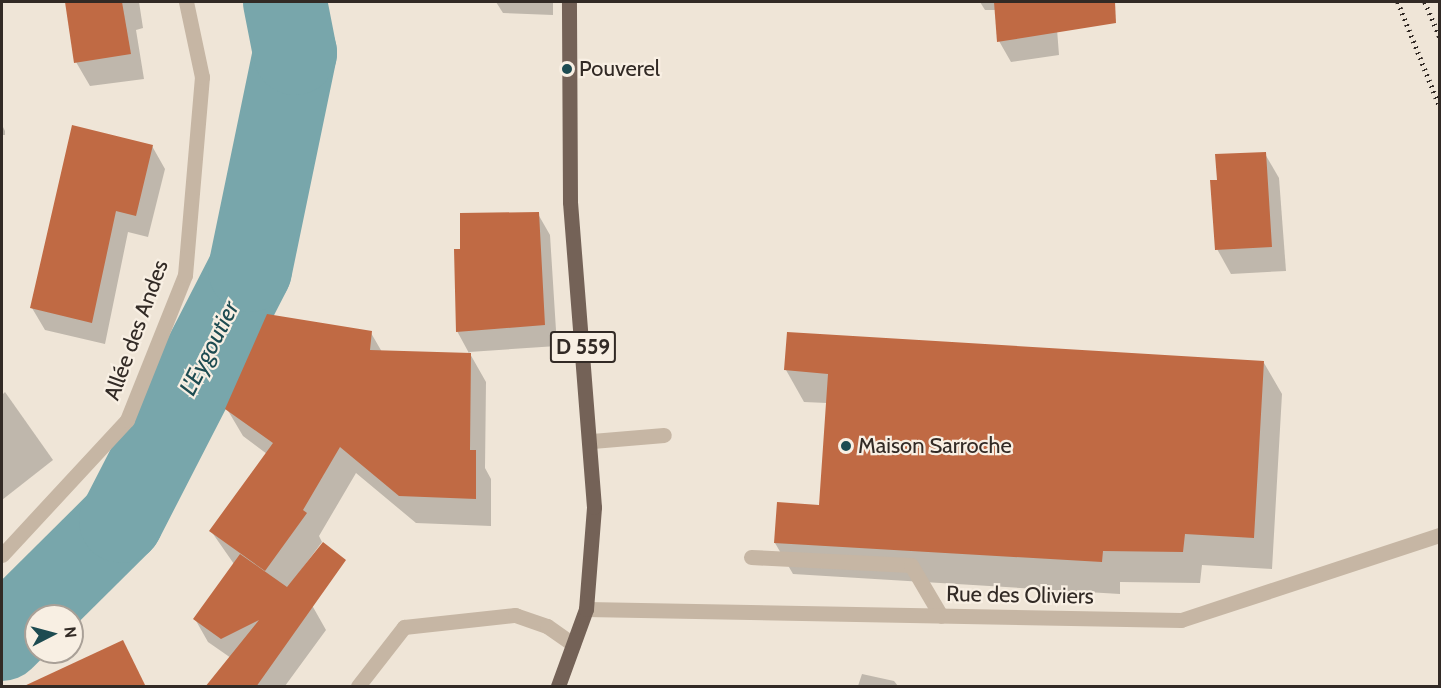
<!DOCTYPE html>
<meta charset="utf-8">
<style>
body{margin:0}
#map{position:relative;width:1441px;height:688px;overflow:hidden;background:#efe5d7;font-family:Cabin,sans-serif}
div>[style]{position:absolute}
.shadow>*{inset:0;background:#0003}
.river>*{height:84px;margin:-42px;padding:0 42px;transform-origin:42px;border-radius:42px;background:#78a6ab}
.building>*{inset:0;background:#c06a44}
.lane>*{height:15px;margin:-7.5px;padding:0 7.5px;transform-origin:7.5px;border-radius:7.5px;background:#c6b6a4}
.street>*{height:15px;margin:-7.5px;padding:0 7.5px;transform-origin:7.5px;border-radius:7.5px;background:#c6b6a4}
.primary>*{height:15px;margin:-7.5px;padding:0 7.5px;transform-origin:7.5px;border-radius:7.5px;background:#746257}
.rail>*{height:4.5px;margin-top:-2.25px;transform-origin:0;background:repeating-linear-gradient(90deg,#322a25 0 1.5px,transparent 0 6px)}
.dots>*{width:16px;height:16px;translate:-50% -50%;box-sizing:border-box;border:3px solid #f8efe3;border-radius:50%}
span{translate:-50% -50%;white-space:nowrap;text-align:center;line-height:1.15;-webkit-text-stroke:4.5px #f8efe3;paint-order:stroke}
.shield-label span{padding:2px 4px;background:#f8efe3;border:2px solid;border-radius:4px;-webkit-text-stroke-width:0}
.shield-label{font-size:21px;color:#322a25;font-weight:700}
.poi-label{font-size:22px;color:#322a25}
.left{translate:0 -50%;text-align:left}
.street-label{font-size:22px;color:#322a25}
.water-label{font-size:24px;color:#1d4b51;font-style:italic}
.frame{position:absolute;inset:0;border:3px solid #322a25;pointer-events:none}
.north{position:absolute;left:24px;top:604px;width:60px;height:60px;box-sizing:border-box;background:#f8efe3;border:2px solid #a9a097;border-radius:50%;rotate:84deg;font-size:16px;font-weight:700;line-height:24px;text-align:center;color:#322a25}
.north::after{content:'';display:block;margin:auto;width:21px;height:27px;background:#1d4b51;clip-path:polygon(50% 0,100% 100%,50% 72%,0 100%)}
</style>
<div id="map">
<div class="shadow">
<i style="clip-path:polygon(67px 2px,139px 2px,143px 28px,136px 30px,144px 79px,90px 86px,76px 62px)"></i>
<i style="clip-path:polygon(496px 2px,553px 2px,553px 15px,503px 13px)"></i>
<i style="clip-path:polygon(980px 2px,1070px 2px,1055px 3px,1059px 55px,1011px 62px,999px 41px,996px 10px,985px 10px)"></i>
<i style="clip-path:polygon(2px 125px,5px 131px,5px 135px,2px 135px)"></i>
<i style="clip-path:polygon(152px 146px,165px 169px,148px 237px,128px 232px,105px 344px,45px 330px,32px 308px)"></i>
<i style="clip-path:polygon(1265px 154px,1279px 178px,1286px 271px,1231px 274px,1217px 249px,1219px 181px)"></i>
<i style="clip-path:polygon(538px 214px,550px 235px,557px 346px,469px 352px,486px 382px,485px 468px,491px 479px,491px 526px,416px 523px,356px 473px,319px 536px,322px 542px,287px 589px,313px 607px,326px 630px,285px 686px,207px 686px,231px 658px,208px 642px,195px 619px,234px 564px,211px 531px,267px 454px,243px 436px,227px 409px,371px 333px,382px 352px,470px 355px,457px 331px,462px 250px)"></i>
<i style="clip-path:polygon(1264px 363px,1282px 394px,1272px 569px,1202px 565px,1200px 583px,1120px 582px,1120px 594px,793px 574px,775px 543px,820px 507px,827px 403px,804px 402px,786px 370px)"></i>
<i style="clip-path:polygon(5px 392px,53px 460px,2px 500px,2px 395px)"></i>
<i style="clip-path:polygon(862px 674px,894px 681px,898px 686px,858px 686px)"></i>
</div>
<div class="river">
<i style="left:2px;top:639px;width:168px;rotate:-44.8deg"></i>
<i style="left:121px;top:521px;width:282px;rotate:-62.8deg"></i>
<i style="left:250px;top:270px;width:222px;rotate:-78.3deg"></i>
<i style="left:295px;top:53px;width:52px;rotate:-101.1deg"></i>
</div>
<div class="building">
<i style="clip-path:polygon(65px 2px,122px 2px,131px 54px,74px 63px)"></i>
<i style="clip-path:polygon(994px 2px,1115px 2px,1116px 23px,997px 42px)"></i>
<i style="clip-path:polygon(72px 125px,153px 145px,136px 216px,116px 211px,92px 323px,30px 308px)"></i>
<i style="clip-path:polygon(1266px 152px,1272px 247px,1215px 250px,1210px 180px,1217px 180px,1215px 154px)"></i>
<i style="clip-path:polygon(539px 212px,545px 325px,456px 332px,454px 249px,460px 249px,460px 213px)"></i>
<i style="clip-path:polygon(267px 314px,372px 331px,370px 350px,471px 353px,470px 450px,476px 450px,476px 499px,399px 496px,340px 447px,303px 510px,307px 513px,265px 571px,209px 531px,273px 443px,225px 409px)"></i>
<i style="clip-path:polygon(787px 332px,1264px 361px,1254px 538px,1185px 534px,1183px 552px,1103px 551px,1102px 562px,774px 543px,777px 502px,819px 505px,828px 374px,784px 370px)"></i>
<i style="clip-path:polygon(323px 542px,346px 560px,256px 687px,205px 687px,259px 620px,221px 639px,193px 619px,240px 554px,287px 587px)"></i>
<i style="clip-path:polygon(123px 640px,146px 687px,22px 687px)"></i>
</div>
<div class="lane">
<i style="left:592px;top:441px;width:72px;rotate:-4.8deg"></i>
<i style="left:751px;top:557px;width:160px;rotate:2.9deg"></i>
<i style="left:911px;top:565px;width:59px;rotate:59.5deg"></i>
</div>
<div class="street">
<i style="left:2px;top:555px;width:184px;rotate:-47.2deg"></i>
<i style="left:127px;top:420px;width:156px;rotate:-68.2deg"></i>
<i style="left:185px;top:275px;width:199px;rotate:-85.1deg"></i>
<i style="left:202px;top:77px;width:77px;rotate:-102deg"></i>
<i style="left:586px;top:609px;width:595px;rotate:1.06deg"></i>
<i style="left:1181px;top:620px;width:273px;rotate:-18.2deg"></i>
<i style="left:358px;top:686px;width:75px;rotate:-52.1deg"></i>
<i style="left:404px;top:627px;width:112px;rotate:-6.2deg"></i>
<i style="left:515px;top:615px;width:34px;rotate:19deg"></i>
<i style="left:547px;top:626px;width:32px;rotate:35deg"></i>
</div>
<div class="primary">
<i style="left:558px;top:686px;width:82px;rotate:-70deg"></i>
<i style="left:586px;top:609px;width:102px;rotate:-85.5deg"></i>
<i style="left:594px;top:507px;width:306px;rotate:-94.5deg"></i>
<i style="left:570px;top:202px;width:200px;rotate:-90.3deg"></i>
</div>
<div class="rail">
<i style="left:1398px;top:2px;width:113px;rotate:68.2deg"></i>
<i style="left:1425px;top:2px;width:39px;rotate:67deg"></i>
</div>
<div class="dots">
<i style="left:567px;top:69px;background:#1d4b51"></i>
<i style="left:846px;top:446px;background:#1d4b51"></i>
</div>
<div class="shield-label">
<span style="left:583px;top:347px">D 559</span>
</div>
<div class="poi-label">
<span class="left" style="left:579px;top:69px">Pouverel</span>
<span class="left" style="left:858px;top:446px">Maison Sarroche</span>
</div>
<div class="street-label">
<span style="left:136px;top:330px;rotate:-70deg">Allée des Andes</span>
<span style="left:1020px;top:595px;rotate:1deg">Rue des Oliviers</span>
</div>
<div class="water-label">
<span style="left:209px;top:348px;rotate:-63deg">L'Eygoutier</span>
</div>
<div class="frame"></div>
<div class="north">N</div>
</div>
